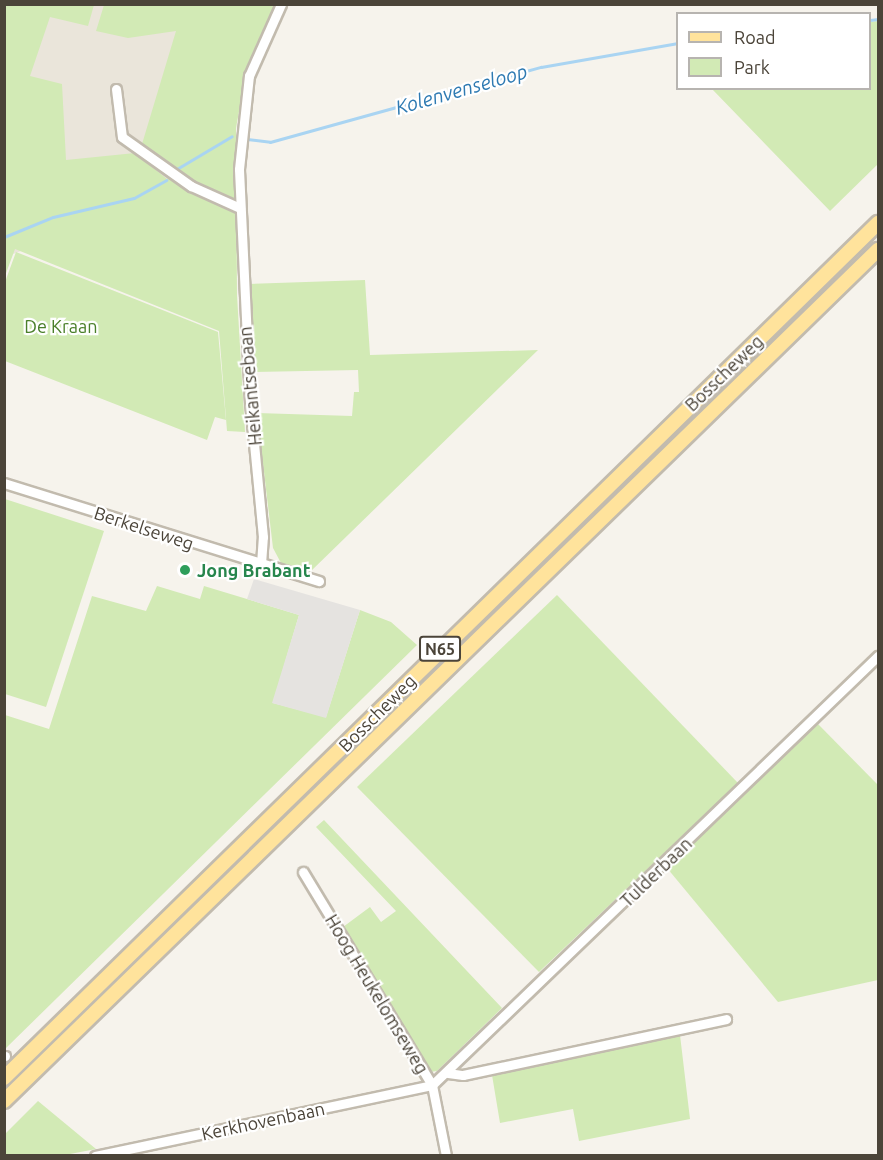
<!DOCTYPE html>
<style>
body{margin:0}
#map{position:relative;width:883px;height:1160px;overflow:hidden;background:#f6f3ec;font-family:Ubuntu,sans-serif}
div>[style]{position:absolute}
.residential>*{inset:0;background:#eae5da}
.green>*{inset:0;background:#d2eab5}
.parking>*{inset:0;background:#e5e3e0}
.stream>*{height:3px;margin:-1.5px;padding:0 1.5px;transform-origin:1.5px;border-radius:1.5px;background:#a9d4f2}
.roads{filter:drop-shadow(2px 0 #c2bbae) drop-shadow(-2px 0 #c2bbae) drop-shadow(0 2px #c2bbae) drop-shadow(0 -2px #c2bbae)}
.minor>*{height:9px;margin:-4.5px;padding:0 4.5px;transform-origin:4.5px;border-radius:4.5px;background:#fff}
.primary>*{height:14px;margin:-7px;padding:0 7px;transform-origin:7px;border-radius:7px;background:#ffe39c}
.dots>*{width:16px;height:16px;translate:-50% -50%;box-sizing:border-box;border:3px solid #fff;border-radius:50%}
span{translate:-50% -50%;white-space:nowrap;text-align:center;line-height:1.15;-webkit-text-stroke:4.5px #fff;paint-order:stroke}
.shield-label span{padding:2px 4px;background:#fff;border:2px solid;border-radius:4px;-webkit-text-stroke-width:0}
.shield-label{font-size:16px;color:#4b4439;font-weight:700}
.park-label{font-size:18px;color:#4a7f2a}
.street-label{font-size:18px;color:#4b4439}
.leisure-label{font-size:18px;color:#27864d;font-weight:700}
.left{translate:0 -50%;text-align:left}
.water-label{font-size:20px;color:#2e7ab2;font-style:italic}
.frame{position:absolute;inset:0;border:6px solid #4b4439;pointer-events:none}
.legend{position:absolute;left:676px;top:12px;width:195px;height:78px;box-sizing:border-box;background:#fff;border:2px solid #b7b4b0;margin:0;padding:8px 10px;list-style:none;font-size:18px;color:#4b4439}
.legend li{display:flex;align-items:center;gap:12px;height:30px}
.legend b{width:30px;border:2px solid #b7b4b0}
</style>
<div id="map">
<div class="residential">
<i style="clip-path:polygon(5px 5px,180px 5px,184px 190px,5px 257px)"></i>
</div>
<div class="green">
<i style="clip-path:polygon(5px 5px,94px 5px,88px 26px,50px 17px,30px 76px,62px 84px,66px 160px,135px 153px,167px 179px,176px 173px,142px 144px,176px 31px,128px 38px,96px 31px,104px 5px,278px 5px,244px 84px,236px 128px,237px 295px,245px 432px,227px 431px,219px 331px,15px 249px,5px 276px)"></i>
<i style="clip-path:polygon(878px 21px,878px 164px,830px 211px,712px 89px,870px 88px,870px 22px)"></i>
<i style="clip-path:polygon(16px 252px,218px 332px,226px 420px,215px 417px,207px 440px,5px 361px,5px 282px)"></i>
<i style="clip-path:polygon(365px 280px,370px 355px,538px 350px,310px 572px,281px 563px,273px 548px,257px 413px,352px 416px,354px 392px,359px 392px,358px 370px,253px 372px,248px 284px)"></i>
<i style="clip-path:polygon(5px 499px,104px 531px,46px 707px,5px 694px)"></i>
<i style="clip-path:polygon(157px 586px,200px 599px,204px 586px,299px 615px,273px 703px,326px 717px,360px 610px,391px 622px,417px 645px,5px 1049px,5px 715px,49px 729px,92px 596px,146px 611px)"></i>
<i style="clip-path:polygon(557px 595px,738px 783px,539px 972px,357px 787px)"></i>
<i style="clip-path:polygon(817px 723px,878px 785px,878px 980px,778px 1002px,667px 868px)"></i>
<i style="clip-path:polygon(324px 820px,502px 1008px,437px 1071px,430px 1072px,343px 927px,370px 907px,381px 922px,396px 911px,316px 827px)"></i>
<i style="clip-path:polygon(680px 1035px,690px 1119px,579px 1141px,573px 1109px,500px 1123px,492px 1075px)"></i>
<i style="clip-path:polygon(38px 1101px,96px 1149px,65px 1155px,5px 1155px,5px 1134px)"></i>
</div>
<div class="parking">
<i style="clip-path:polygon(254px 579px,360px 610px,326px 718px,272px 703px,299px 615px,247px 599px)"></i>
</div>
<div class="stream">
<i style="left:870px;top:20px;width:8px;rotate:-7deg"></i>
<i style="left:247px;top:139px;width:23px;rotate:7deg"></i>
<i style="left:270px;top:142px;width:281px;rotate:-15.5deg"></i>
<i style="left:541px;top:67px;width:139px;rotate:-9.9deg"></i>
<i style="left:175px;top:170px;width:66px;rotate:-30.8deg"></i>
<i style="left:4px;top:237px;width:53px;rotate:-22.2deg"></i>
<i style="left:53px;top:217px;width:83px;rotate:-13.2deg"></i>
<i style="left:134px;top:198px;width:37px;rotate:-29deg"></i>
</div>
<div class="roads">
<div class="minor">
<i style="left:116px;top:89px;width:48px;rotate:82.9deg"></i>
<i style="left:122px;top:137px;width:85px;rotate:35.4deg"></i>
<i style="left:191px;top:186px;width:54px;rotate:24.2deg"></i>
<i style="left:4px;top:483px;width:330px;rotate:17.3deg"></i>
<i style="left:261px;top:564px;width:27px;rotate:-86deg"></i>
<i style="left:263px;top:537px;width:135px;rotate:-95.5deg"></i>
<i style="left:250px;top:403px;width:234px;rotate:-92.7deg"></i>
<i style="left:239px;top:169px;width:94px;rotate:-83.9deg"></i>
<i style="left:249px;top:76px;width:79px;rotate:-66deg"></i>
<i style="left:303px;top:872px;width:249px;rotate:58.8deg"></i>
<i style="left:432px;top:1085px;width:72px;rotate:78.8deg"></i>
<i style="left:4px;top:1056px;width:1px"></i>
<i style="left:448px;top:1073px;width:15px;rotate:8deg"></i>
<i style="left:463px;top:1075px;width:269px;rotate:-12deg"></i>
<i style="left:95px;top:1156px;width:344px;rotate:-11.9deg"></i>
<i style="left:432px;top:1085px;width:619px;rotate:-43.89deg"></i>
</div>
<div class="primary">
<i style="left:4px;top:1078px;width:1223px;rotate:-44.37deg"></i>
<i style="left:4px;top:1101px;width:1220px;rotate:-44.24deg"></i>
</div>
</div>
<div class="dots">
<i style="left:185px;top:570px;background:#2e9e5b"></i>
</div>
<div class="shield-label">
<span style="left:440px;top:649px">N65</span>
</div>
<div class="park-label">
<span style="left:61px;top:326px">De Kraan</span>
</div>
<div class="street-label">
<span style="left:724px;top:373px;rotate:-44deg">Bosscheweg</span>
<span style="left:250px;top:386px;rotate:-95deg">Heikantsebaan</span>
<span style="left:144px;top:528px;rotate:18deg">Berkelseweg</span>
<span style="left:377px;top:713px;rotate:-45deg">Bosscheweg</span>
<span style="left:656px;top:872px;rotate:-44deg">Tulderbaan</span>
<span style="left:377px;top:994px;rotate:59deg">Hoog Heukelomseweg</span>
<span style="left:263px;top:1121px;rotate:-12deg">Kerkhovenbaan</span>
</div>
<div class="leisure-label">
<span class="left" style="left:197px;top:570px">Jong Brabant</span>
</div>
<div class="water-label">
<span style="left:461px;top:89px;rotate:-16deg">Kolenvenseloop</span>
</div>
<div class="frame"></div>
<ul class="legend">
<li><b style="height:8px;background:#ffe39c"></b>Road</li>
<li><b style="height:16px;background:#d2eab5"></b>Park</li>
</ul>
</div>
